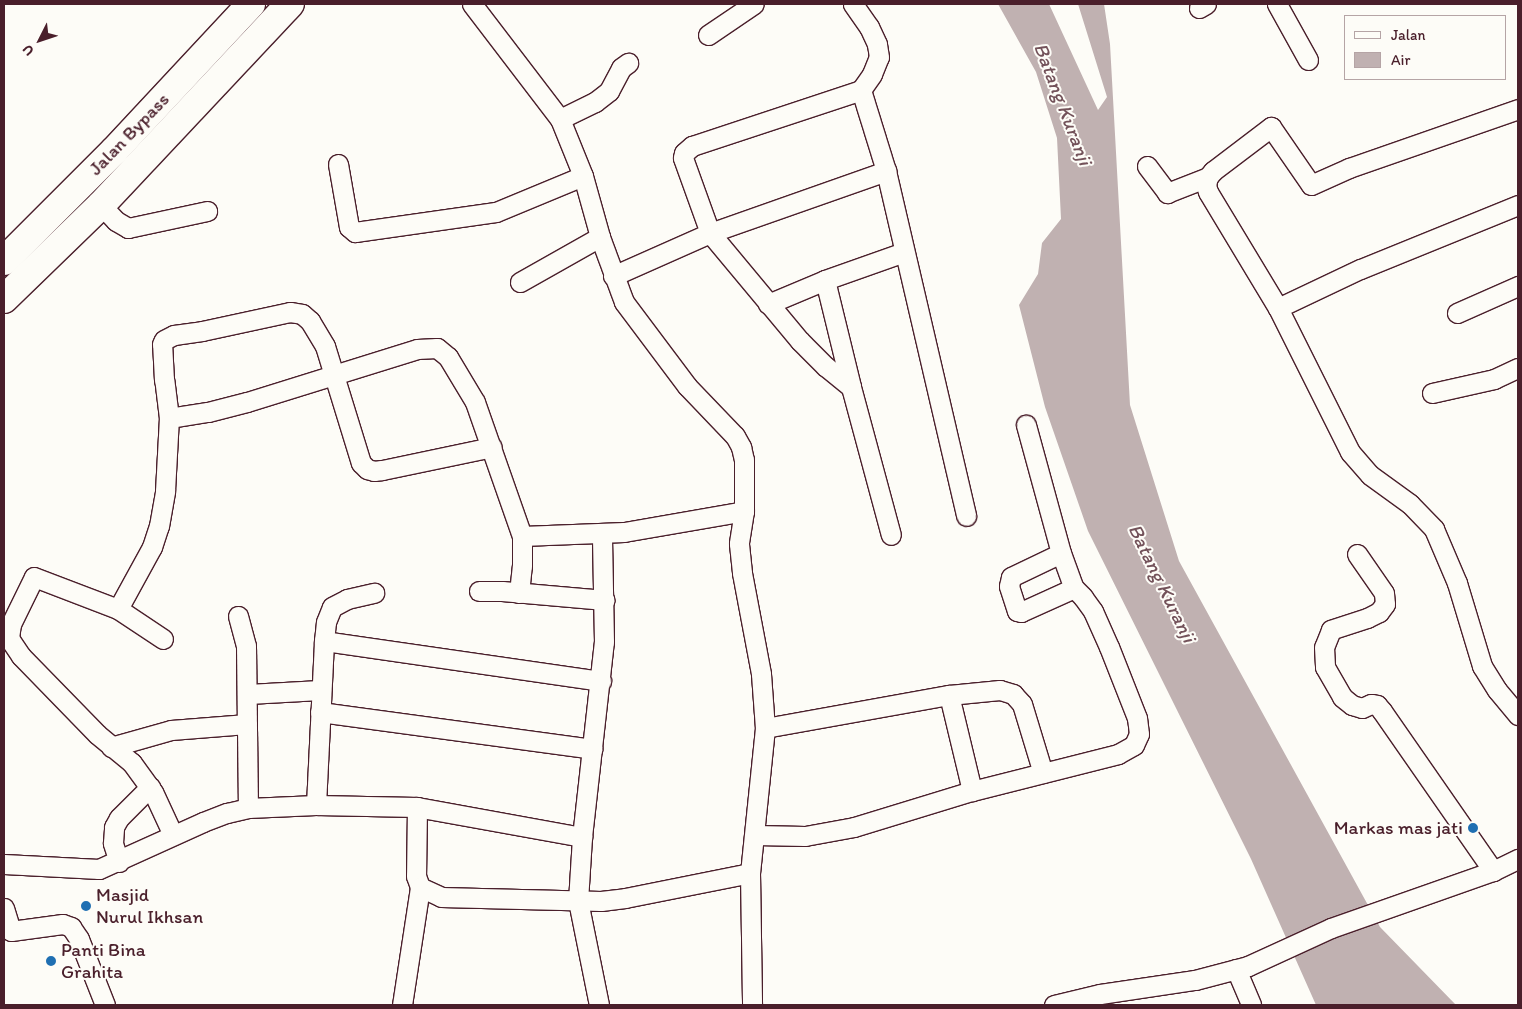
<!DOCTYPE html>
<style>
body{margin:0}
#map{position:relative;width:1522px;height:1009px;overflow:hidden;background:#fdfcf7;font-family:Itim,sans-serif}
div>[style]{position:absolute}
.water>*{inset:0;background:#c0b1b1}
.roads{filter:drop-shadow(1px 0 #4a1f2b) drop-shadow(-1px 0 #4a1f2b) drop-shadow(0 1px #4a1f2b) drop-shadow(0 -1px #4a1f2b)}
.minor>*{height:19px;margin:-9.5px;padding:0 9.5px;transform-origin:9.5px;border-radius:9.5px;background:#fdfcf7}
.trunk>*{height:28px;margin:-14px;padding:0 14px;transform-origin:14px;border-radius:14px;background:#fdfcf7}
.dots>*{width:14px;height:14px;translate:-50% -50%;box-sizing:border-box;border:2px solid #fdfcf7;border-radius:50%}
span{translate:-50% -50%;white-space:nowrap;text-align:center;line-height:1.15;-webkit-text-stroke:4px #fdfcf7;paint-order:stroke}
.street-label{font-size:19px;color:#4a1f2b}
.poi-label{font-size:19px;color:#4a1f2b}
.right{translate:-100% -50%;text-align:right}
.left{translate:0 -50%;text-align:left}
.water-label{font-size:20px;color:#73525a;font-style:italic}
.frame{position:absolute;inset:0;border:5px solid #4a1f2b;pointer-events:none}
.legend{position:absolute;left:1344px;top:15px;width:162px;height:65px;box-sizing:border-box;background:#fdfcf7;border:1px solid #b5a4a5;margin:0;padding:6px 9px;list-style:none;font-size:15px;color:#4a1f2b}
.legend li{display:flex;align-items:center;gap:10px;height:25px}
.legend b{width:25px;border:1px solid #b5a4a5}
.north{position:absolute;left:15px;top:15px;width:50px;height:50px;-webkit-text-stroke:4px #fdfcf7;paint-order:stroke;rotate:229deg;font-size:14px;font-weight:700;line-height:20px;text-align:center;color:#4a1f2b}
.north::after{content:'';display:block;margin:auto;width:18px;height:22px;background:#4a1f2b;clip-path:polygon(50% 0,100% 100%,50% 72%,0 100%)}
</style>
<div id="map">
<div class="water">
<i style="clip-path:polygon(998px 4px,1049px 4px,1098px 110px,1107px 97px,1078px 4px,1104px 4px,1110px 44px,1130px 405px,1179px 561px,1380px 927px,1456px 1005px,1316px 1005px,1251px 859px,1088px 531px,1045px 407px,1019px 305px,1038px 274px,1042px 243px,1061px 219px,1057px 138px,1036px 72px)"></i>
</div>
<div class="roads">
<div class="minor">
<i style="left:472px;top:4px;width:145px;rotate:52.6deg"></i>
<i style="left:560px;top:119px;width:61px;rotate:68deg"></i>
<i style="left:583px;top:176px;width:63px;rotate:74.4deg"></i>
<i style="left:600px;top:237px;width:69px;rotate:69.7deg"></i>
<i style="left:624px;top:302px;width:105px;rotate:53.1deg"></i>
<i style="left:687px;top:386px;width:69px;rotate:46.2deg"></i>
<i style="left:735px;top:436px;width:13px;rotate:61deg"></i>
<i style="left:741px;top:447px;width:13px;rotate:77deg"></i>
<i style="left:744px;top:460px;width:51px;rotate:90deg"></i>
<i style="left:744px;top:511px;width:33px;rotate:99deg"></i>
<i style="left:739px;top:544px;width:29px;rotate:84deg"></i>
<i style="left:742px;top:573px;width:103px;rotate:79.3deg"></i>
<i style="left:761px;top:674px;width:54px;rotate:85.8deg"></i>
<i style="left:765px;top:728px;width:146px;rotate:95.9deg"></i>
<i style="left:750px;top:873px;width:132px;rotate:89.1deg"></i>
<i style="left:1277px;top:4px;width:64px;rotate:61deg"></i>
<i style="left:1199px;top:8px;width:8px;rotate:-30deg"></i>
<i style="left:708px;top:35px;width:55px;rotate:-34deg"></i>
<i style="left:861px;top:90px;width:85px;rotate:72.8deg"></i>
<i style="left:886px;top:171px;width:354px;rotate:76.9deg"></i>
<i style="left:560px;top:119px;width:39px;rotate:-26deg"></i>
<i style="left:595px;top:102px;width:18px;rotate:-38deg"></i>
<i style="left:609px;top:91px;width:26px;rotate:-62deg"></i>
<i style="left:621px;top:68px;width:9px;rotate:-36deg"></i>
<i style="left:338px;top:164px;width:64px;rotate:80.1deg"></i>
<i style="left:349px;top:227px;width:8px;rotate:40deg"></i>
<i style="left:355px;top:232px;width:142px;rotate:-8.1deg"></i>
<i style="left:496px;top:212px;width:94px;rotate:-22.5deg"></i>
<i style="left:1147px;top:166px;width:34px;rotate:53deg"></i>
<i style="left:1167px;top:193px;width:44px;rotate:-21.3deg"></i>
<i style="left:101px;top:205px;width:22px;rotate:47deg"></i>
<i style="left:116px;top:221px;width:14px;rotate:30deg"></i>
<i style="left:128px;top:228px;width:81px;rotate:-12.1deg"></i>
<i style="left:1518px;top:205px;width:170px;rotate:157.9deg"></i>
<i style="left:1360px;top:269px;width:91px;rotate:154.6deg"></i>
<i style="left:1278px;top:308px;width:161px;rotate:63.4deg"></i>
<i style="left:1350px;top:452px;width:30px;rotate:49deg"></i>
<i style="left:1370px;top:475px;width:49px;rotate:35.9deg"></i>
<i style="left:1410px;top:504px;width:35px;rotate:46deg"></i>
<i style="left:1434px;top:529px;width:59px;rotate:66.9deg"></i>
<i style="left:1457px;top:583px;width:87px;rotate:73.2deg"></i>
<i style="left:1482px;top:666px;width:28px;rotate:58deg"></i>
<i style="left:1497px;top:690px;width:33px;rotate:50deg"></i>
<i style="left:613px;top:276px;width:106px;rotate:-23.9deg"></i>
<i style="left:710px;top:233px;width:187px;rotate:-19.4deg"></i>
<i style="left:825px;top:280px;width:110px;rotate:76.3deg"></i>
<i style="left:851px;top:387px;width:153px;rotate:74.9deg"></i>
<i style="left:520px;top:282px;width:92px;rotate:-29.4deg"></i>
<i style="left:768px;top:304px;width:62px;rotate:-22.8deg"></i>
<i style="left:825px;top:280px;width:84px;rotate:-19.5deg"></i>
<i style="left:1278px;top:308px;width:135px;rotate:-121.1deg"></i>
<i style="left:1208px;top:192px;width:7px;rotate:-106deg"></i>
<i style="left:1206px;top:185px;width:8px;rotate:-76deg"></i>
<i style="left:1208px;top:177px;width:8px;rotate:-50deg"></i>
<i style="left:1213px;top:171px;width:73px;rotate:-37.2deg"></i>
<i style="left:1271px;top:127px;width:70px;rotate:55.4deg"></i>
<i style="left:1311px;top:185px;width:42px;rotate:-24.1deg"></i>
<i style="left:1349px;top:168px;width:179px;rotate:-19.2deg"></i>
<i style="left:1457px;top:313px;width:67px;rotate:-23.9deg"></i>
<i style="left:851px;top:387px;width:32px;rotate:-141deg"></i>
<i style="left:826px;top:367px;width:37px;rotate:-135deg"></i>
<i style="left:800px;top:341px;width:141px;rotate:-129.8deg"></i>
<i style="left:710px;top:233px;width:80px;rotate:-109.8deg"></i>
<i style="left:683px;top:158px;width:5px;rotate:-79deg"></i>
<i style="left:684px;top:153px;width:11px;rotate:-41deg"></i>
<i style="left:692px;top:146px;width:178px;rotate:-18.3deg"></i>
<i style="left:861px;top:90px;width:19px;rotate:-55deg"></i>
<i style="left:872px;top:74px;width:18px;rotate:-68deg"></i>
<i style="left:879px;top:57px;width:13px;rotate:-99deg"></i>
<i style="left:877px;top:44px;width:19px;rotate:-115deg"></i>
<i style="left:869px;top:27px;width:28px;rotate:-125deg"></i>
<i style="left:1432px;top:393px;width:64px;rotate:-12.7deg"></i>
<i style="left:1494px;top:379px;width:26px;rotate:-25deg"></i>
<i style="left:169px;top:418px;width:38px;rotate:-97deg"></i>
<i style="left:164px;top:380px;width:36px;rotate:-93deg"></i>
<i style="left:162px;top:344px;width:4px;rotate:-63deg"></i>
<i style="left:164px;top:340px;width:11px;rotate:-27deg"></i>
<i style="left:174px;top:335px;width:28px;rotate:-8deg"></i>
<i style="left:202px;top:331px;width:90px;rotate:-12.2deg"></i>
<i style="left:290px;top:312px;width:12px;rotate:9deg"></i>
<i style="left:302px;top:314px;width:11px;rotate:41deg"></i>
<i style="left:310px;top:321px;width:29px;rotate:59deg"></i>
<i style="left:325px;top:346px;width:122px;rotate:72.9deg"></i>
<i style="left:361px;top:463px;width:8px;rotate:45deg"></i>
<i style="left:367px;top:469px;width:7px;rotate:16deg"></i>
<i style="left:374px;top:471px;width:8px;rotate:-7deg"></i>
<i style="left:382px;top:470px;width:112px;rotate:-11.8deg"></i>
<i style="left:1061px;top:553px;width:37px;rotate:70deg"></i>
<i style="left:1357px;top:554px;width:47px;rotate:55.3deg"></i>
<i style="left:1384px;top:593px;width:11px;rotate:85deg"></i>
<i style="left:1385px;top:604px;width:10px;rotate:127deg"></i>
<i style="left:1379px;top:612px;width:13px;rotate:153deg"></i>
<i style="left:1367px;top:618px;width:38px;rotate:162deg"></i>
<i style="left:1331px;top:630px;width:18px;rotate:112deg"></i>
<i style="left:1324px;top:647px;width:20px;rotate:87deg"></i>
<i style="left:1325px;top:667px;width:34px;rotate:60deg"></i>
<i style="left:1342px;top:697px;width:13px;rotate:39deg"></i>
<i style="left:1352px;top:705px;width:10px;rotate:17deg"></i>
<i style="left:1362px;top:708px;width:10px;rotate:-24deg"></i>
<i style="left:1371px;top:704px;width:6px;rotate:9deg"></i>
<i style="left:1377px;top:705px;width:8px;rotate:50deg"></i>
<i style="left:1382px;top:711px;width:195px;rotate:55.2deg"></i>
<i style="left:479px;top:591px;width:23px"></i>
<i style="left:502px;top:591px;width:103px;rotate:5deg"></i>
<i style="left:519px;top:593px;width:27px;rotate:-84deg"></i>
<i style="left:522px;top:566px;width:30px;rotate:-90deg"></i>
<i style="left:118px;top:609px;width:54px;rotate:33.7deg"></i>
<i style="left:238px;top:616px;width:31px;rotate:75deg"></i>
<i style="left:246px;top:646px;width:162px;rotate:89.3deg"></i>
<i style="left:324px;top:641px;width:19px;rotate:-84deg"></i>
<i style="left:326px;top:622px;width:16px;rotate:-68deg"></i>
<i style="left:332px;top:607px;width:17px;rotate:-28deg"></i>
<i style="left:347px;top:599px;width:28px;rotate:-13deg"></i>
<i style="left:248px;top:694px;width:72px;rotate:-3.2deg"></i>
<i style="left:949px;top:695px;width:51px;rotate:-5.6deg"></i>
<i style="left:1000px;top:690px;width:14px;rotate:17deg"></i>
<i style="left:1013px;top:694px;width:13px;rotate:48deg"></i>
<i style="left:1022px;top:704px;width:72px;rotate:73.1deg"></i>
<i style="left:320px;top:712px;width:275px;rotate:7.7deg"></i>
<i style="left:765px;top:728px;width:187px;rotate:-10.2deg"></i>
<i style="left:949px;top:695px;width:99px;rotate:76.5deg"></i>
<i style="left:111px;top:747px;width:62px;rotate:-15.8deg"></i>
<i style="left:171px;top:730px;width:76px;rotate:-4.5deg"></i>
<i style="left:316px;top:805px;width:164px;rotate:-87.2deg"></i>
<i style="left:324px;top:641px;width:280px;rotate:8.2deg"></i>
<i style="left:417px;top:807px;width:168px;rotate:10.3deg"></i>
<i style="left:173px;top:835px;width:47px;rotate:-114.9deg"></i>
<i style="left:153px;top:792px;width:36px;rotate:-126deg"></i>
<i style="left:132px;top:763px;width:45px;rotate:-140.4deg"></i>
<i style="left:97px;top:734px;width:109px;rotate:-134.3deg"></i>
<i style="left:21px;top:656px;width:22px;rotate:-124deg"></i>
<i style="left:9px;top:638px;width:14px;rotate:-82deg"></i>
<i style="left:11px;top:624px;width:52px;rotate:-63.9deg"></i>
<i style="left:34px;top:577px;width:90px;rotate:20.9deg"></i>
<i style="left:118px;top:609px;width:71px;rotate:-61.3deg"></i>
<i style="left:152px;top:547px;width:22px;rotate:-72deg"></i>
<i style="left:159px;top:526px;width:36px;rotate:-80deg"></i>
<i style="left:165px;top:491px;width:73px;rotate:-86.9deg"></i>
<i style="left:169px;top:418px;width:39px;rotate:-9deg"></i>
<i style="left:208px;top:412px;width:40px;rotate:-14.4deg"></i>
<i style="left:247px;top:402px;width:178px;rotate:-17.3deg"></i>
<i style="left:417px;top:349px;width:20px;rotate:-3deg"></i>
<i style="left:437px;top:348px;width:14px;rotate:39deg"></i>
<i style="left:448px;top:357px;width:52px;rotate:59deg"></i>
<i style="left:475px;top:402px;width:142px;rotate:70.7deg"></i>
<i style="left:522px;top:536px;width:102px;rotate:-2.2deg"></i>
<i style="left:624px;top:532px;width:122px;rotate:-9.9deg"></i>
<i style="left:755px;top:835px;width:50px;rotate:1.1deg"></i>
<i style="left:805px;top:836px;width:50px;rotate:-10.4deg"></i>
<i style="left:854px;top:827px;width:123px;rotate:-17deg"></i>
<i style="left:972px;top:791px;width:151px;rotate:-14.2deg"></i>
<i style="left:1118px;top:754px;width:18px;rotate:-29deg"></i>
<i style="left:1134px;top:745px;width:12px;rotate:-66deg"></i>
<i style="left:1139px;top:734px;width:16px;rotate:-97deg"></i>
<i style="left:1137px;top:718px;width:76px;rotate:-111.5deg"></i>
<i style="left:1109px;top:647px;width:39px;rotate:-114deg"></i>
<i style="left:1093px;top:611px;width:17px;rotate:-126deg"></i>
<i style="left:1083px;top:597px;width:13px;rotate:-135deg"></i>
<i style="left:1074px;top:588px;width:58px;rotate:155.6deg"></i>
<i style="left:1021px;top:612px;width:4px;rotate:-166deg"></i>
<i style="left:1017px;top:611px;width:26px;rotate:-108deg"></i>
<i style="left:1009px;top:586px;width:9px;rotate:-77deg"></i>
<i style="left:1011px;top:577px;width:55px;rotate:-25.6deg"></i>
<i style="left:1061px;top:553px;width:133px;rotate:-105.3deg"></i>
<i style="left:119px;top:862px;width:20px;rotate:-108deg"></i>
<i style="left:113px;top:843px;width:16px;rotate:-86deg"></i>
<i style="left:114px;top:827px;width:10px;rotate:-61deg"></i>
<i style="left:119px;top:818px;width:44px;rotate:-45deg"></i>
<i style="left:4px;top:864px;width:95px;rotate:3deg"></i>
<i style="left:99px;top:869px;width:114px;rotate:-24.3deg"></i>
<i style="left:203px;top:822px;width:26px;rotate:-21deg"></i>
<i style="left:227px;top:813px;width:22px;rotate:-13deg"></i>
<i style="left:248px;top:808px;width:68px;rotate:-2.5deg"></i>
<i style="left:316px;top:805px;width:101px;rotate:1.1deg"></i>
<i style="left:417px;top:807px;width:69px;rotate:90.8deg"></i>
<i style="left:416px;top:876px;width:12px;rotate:70deg"></i>
<i style="left:420px;top:887px;width:23px;rotate:25deg"></i>
<i style="left:441px;top:897px;width:160px;rotate:1.4deg"></i>
<i style="left:601px;top:901px;width:24px;rotate:-7deg"></i>
<i style="left:625px;top:898px;width:127px;rotate:-11.3deg"></i>
<i style="left:4px;top:908px;width:24px;rotate:73deg"></i>
<i style="left:11px;top:931px;width:52px;rotate:-7.7deg"></i>
<i style="left:63px;top:924px;width:9px;rotate:21deg"></i>
<i style="left:71px;top:927px;width:14px;rotate:56deg"></i>
<i style="left:79px;top:939px;width:71px;rotate:68.5deg"></i>
<i style="left:1236px;top:969px;width:39px;rotate:67deg"></i>
<i style="left:402px;top:1005px;width:119px;rotate:-81.3deg"></i>
<i style="left:599px;top:1005px;width:106px;rotate:-101.4deg"></i>
<i style="left:578px;top:901px;width:64px;rotate:-86.4deg"></i>
<i style="left:582px;top:837px;width:196px;rotate:-83.6deg"></i>
<i style="left:604px;top:642px;width:109px;rotate:-91.1deg"></i>
<i style="left:1054px;top:1005px;width:47px;rotate:-13.4deg"></i>
<i style="left:1100px;top:994px;width:96px;rotate:-8.4deg"></i>
<i style="left:1195px;top:980px;width:55px;rotate:-14.8deg"></i>
<i style="left:1248px;top:966px;width:91px;rotate:-24.6deg"></i>
<i style="left:1331px;top:928px;width:172px;rotate:-19.4deg"></i>
<i style="left:1493px;top:871px;width:28px;rotate:-26deg"></i>
</div>
<div class="trunk">
<i style="left:4px;top:261px;width:156px;rotate:-45deg"></i>
<i style="left:114px;top:151px;width:201px;rotate:-47deg"></i>
<i style="left:4px;top:299px;width:135px;rotate:-44.1deg"></i>
<i style="left:101px;top:205px;width:276px;rotate:-46.8deg"></i>
</div>
</div>
<div class="dots">
<i style="left:1473px;top:828px;background:#1f6fb2"></i>
<i style="left:86px;top:906px;background:#1f6fb2"></i>
<i style="left:51px;top:961px;background:#1f6fb2"></i>
</div>
<div class="street-label">
<span style="left:129px;top:134px;rotate:-46deg">Jalan Bypass</span>
</div>
<div class="poi-label">
<span class="right" style="left:1463px;top:828px">Markas mas jati</span>
<span class="left" style="left:96px;top:906px">Masjid<br>Nurul Ikhsan</span>
<span class="left" style="left:61px;top:961px">Panti Bina<br>Grahita</span>
</div>
<div class="water-label">
<span style="left:1063px;top:104px;rotate:69deg">Batang Kuranji</span>
<span style="left:1162px;top:583px;rotate:64deg">Batang Kuranji</span>
</div>
<div class="frame"></div>
<ul class="legend">
<li><b style="height:6px;background:#fdfcf7"></b>Jalan</li>
<li><b style="height:14px;background:#c0b1b1"></b>Air</li>
</ul>
<div class="north">U</div>
</div>
